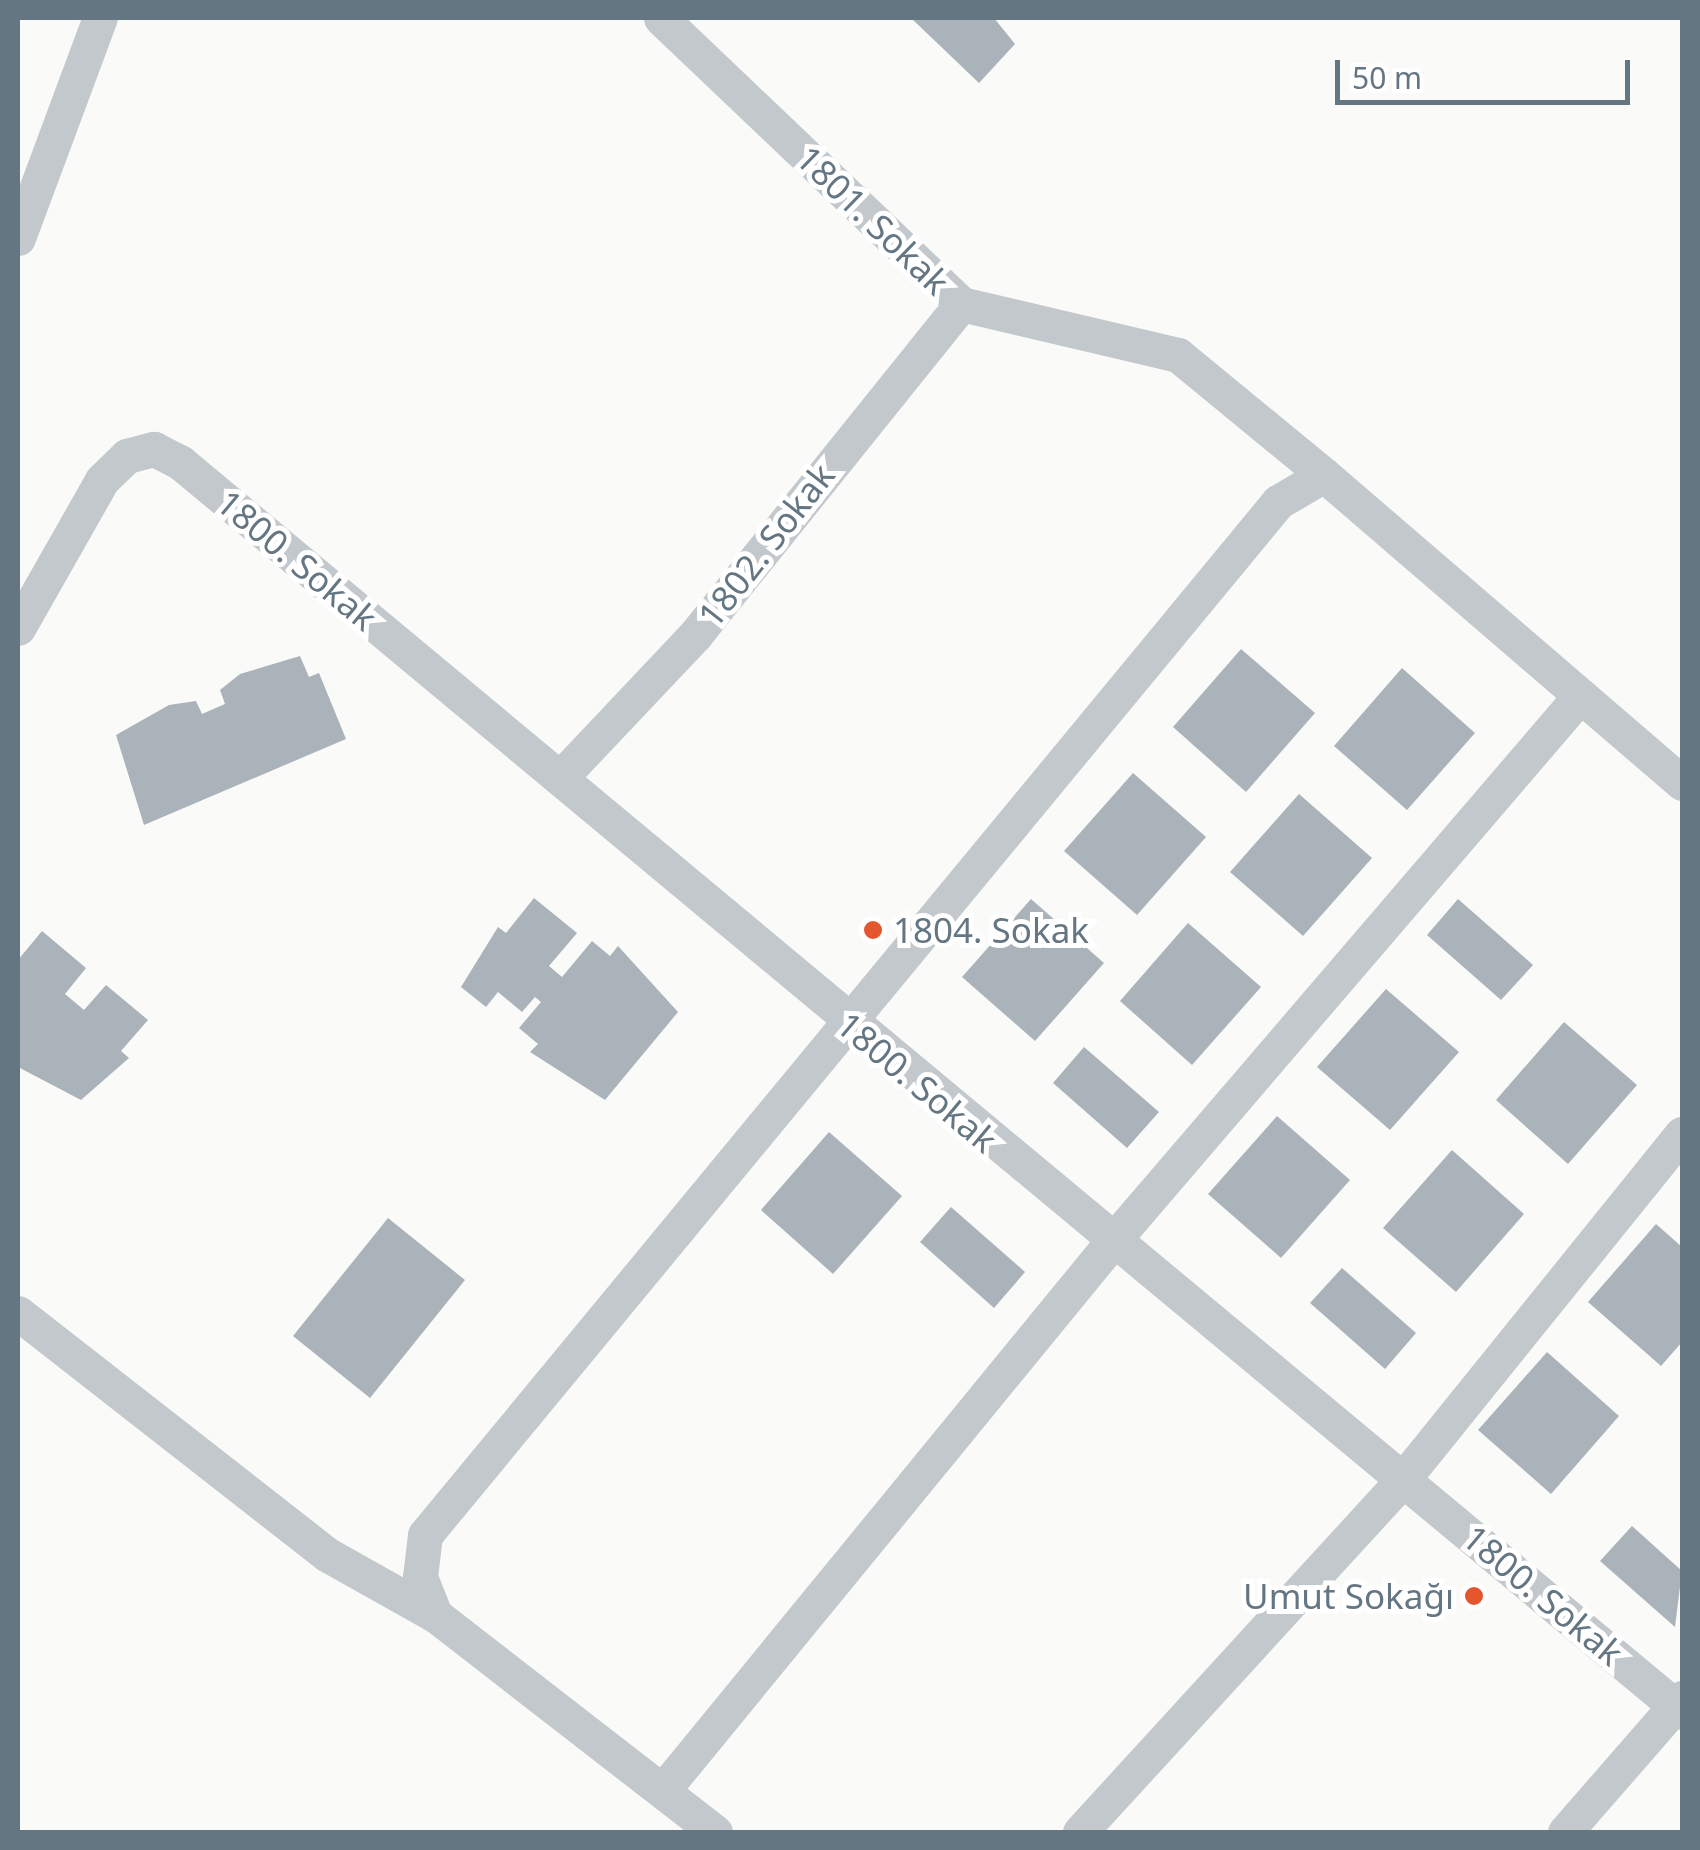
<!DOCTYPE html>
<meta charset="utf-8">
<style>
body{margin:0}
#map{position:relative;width:1700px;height:1850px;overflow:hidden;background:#fafaf8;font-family:"Noto Sans",sans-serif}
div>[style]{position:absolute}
.building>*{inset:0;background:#aab3b9}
.minor>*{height:35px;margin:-17.5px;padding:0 17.5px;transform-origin:17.5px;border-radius:17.5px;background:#c3c8cc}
.dots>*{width:28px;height:28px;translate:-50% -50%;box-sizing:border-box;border:5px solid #fff;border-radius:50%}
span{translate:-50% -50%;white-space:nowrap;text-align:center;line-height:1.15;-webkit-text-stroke:10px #fff;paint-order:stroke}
.street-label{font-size:35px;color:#657683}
.poi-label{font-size:35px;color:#657683}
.left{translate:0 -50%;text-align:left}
.right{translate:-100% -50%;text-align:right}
.frame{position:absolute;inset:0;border:20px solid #657683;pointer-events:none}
.scale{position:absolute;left:1335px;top:60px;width:295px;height:45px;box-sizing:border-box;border:5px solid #657683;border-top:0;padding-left:12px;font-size:30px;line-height:35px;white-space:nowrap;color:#657683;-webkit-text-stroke:8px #fff;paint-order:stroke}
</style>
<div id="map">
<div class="building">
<i style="clip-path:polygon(911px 18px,994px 18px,1015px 44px,979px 83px)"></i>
<i style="clip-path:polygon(1241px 649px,1315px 713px,1246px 792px,1173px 727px)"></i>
<i style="clip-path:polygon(300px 656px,309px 677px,319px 673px,346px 739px,144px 825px,116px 735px,169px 705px,196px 701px,202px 714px,225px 704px,220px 690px,240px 674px)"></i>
<i style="clip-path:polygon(1402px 668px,1475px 733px,1407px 810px,1334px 746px)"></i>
<i style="clip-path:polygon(1133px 773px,1206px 837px,1137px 915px,1064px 851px)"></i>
<i style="clip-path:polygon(1299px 794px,1372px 858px,1303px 936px,1230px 872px)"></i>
<i style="clip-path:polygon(534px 898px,577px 933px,549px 966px,562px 977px,592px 941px,610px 956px,618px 946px,678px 1012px,605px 1100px,530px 1052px,538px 1044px,519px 1028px,541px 1002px,535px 997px,522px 1012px,498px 992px,486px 1007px,461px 987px,498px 927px,506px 933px)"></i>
<i style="clip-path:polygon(1031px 899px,1104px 963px,1035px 1041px,962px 977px)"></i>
<i style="clip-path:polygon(1458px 899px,1533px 965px,1501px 1000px,1427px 935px)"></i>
<i style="clip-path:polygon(1188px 923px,1261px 987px,1192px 1065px,1120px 1001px)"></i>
<i style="clip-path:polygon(42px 931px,86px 968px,65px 994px,84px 1010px,106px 985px,148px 1020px,121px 1051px,129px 1058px,81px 1100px,18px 1067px,18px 960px)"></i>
<i style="clip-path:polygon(1386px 989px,1459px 1052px,1390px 1130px,1317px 1067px)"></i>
<i style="clip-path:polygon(1564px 1022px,1637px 1085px,1568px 1164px,1496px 1100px)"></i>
<i style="clip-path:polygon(1084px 1047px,1159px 1112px,1127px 1148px,1053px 1083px)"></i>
<i style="clip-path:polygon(1277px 1116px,1350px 1180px,1281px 1258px,1208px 1194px)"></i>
<i style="clip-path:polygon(829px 1132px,902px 1196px,833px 1274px,761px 1210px)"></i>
<i style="clip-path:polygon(1452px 1150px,1524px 1214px,1456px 1292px,1383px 1228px)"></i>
<i style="clip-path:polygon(951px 1207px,1025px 1272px,994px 1308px,920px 1242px)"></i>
<i style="clip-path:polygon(388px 1218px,465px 1280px,370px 1398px,293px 1336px)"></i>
<i style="clip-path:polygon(1656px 1224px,1682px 1247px,1682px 1342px,1661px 1366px,1588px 1302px)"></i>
<i style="clip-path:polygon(1342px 1268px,1416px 1333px,1385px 1369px,1310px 1303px)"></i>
<i style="clip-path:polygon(1547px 1352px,1619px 1416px,1551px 1494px,1478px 1430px)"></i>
<i style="clip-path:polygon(1632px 1526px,1682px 1571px,1675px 1627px,1600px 1561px)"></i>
</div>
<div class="minor">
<i style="left:661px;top:18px;width:414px;rotate:43.6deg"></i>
<i style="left:961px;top:304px;width:223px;rotate:13.2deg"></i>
<i style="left:1178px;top:355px;width:189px;rotate:39.4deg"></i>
<i style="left:18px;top:238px;width:235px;rotate:-69.6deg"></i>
<i style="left:18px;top:628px;width:170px;rotate:-60.4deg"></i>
<i style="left:102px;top:480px;width:35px;rotate:-44deg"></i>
<i style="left:127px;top:456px;width:28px;rotate:-15deg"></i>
<i style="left:154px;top:449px;width:30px;rotate:27deg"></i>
<i style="left:181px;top:463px;width:1953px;rotate:39.76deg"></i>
<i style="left:560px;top:778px;width:198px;rotate:-46.6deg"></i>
<i style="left:696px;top:634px;width:423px;rotate:-51.2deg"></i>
<i style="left:18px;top:1313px;width:393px;rotate:38deg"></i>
<i style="left:328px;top:1555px;width:123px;rotate:29.3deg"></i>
<i style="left:663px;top:1790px;width:707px;rotate:-50.68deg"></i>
<i style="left:1111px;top:1243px;width:721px;rotate:-49.39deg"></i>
<i style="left:715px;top:1832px;width:354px;rotate:-142.2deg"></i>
<i style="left:435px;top:1615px;width:41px;rotate:-111.5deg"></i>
<i style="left:420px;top:1577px;width:42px;rotate:-83.2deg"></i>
<i style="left:425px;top:1535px;width:1340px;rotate:-50.45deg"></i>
<i style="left:1278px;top:502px;width:53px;rotate:-30.4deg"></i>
<i style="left:1324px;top:475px;width:472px;rotate:40.7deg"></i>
<i style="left:1080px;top:1832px;width:480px;rotate:-47.5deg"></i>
<i style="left:1404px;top:1478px;width:442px;rotate:-51.1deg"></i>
<i style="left:1565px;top:1832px;width:178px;rotate:-48.9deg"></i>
</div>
<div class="dots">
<i style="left:873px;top:930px;background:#e4572e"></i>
<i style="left:1474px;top:1596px;background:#e4572e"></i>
</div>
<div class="street-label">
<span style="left:873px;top:220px;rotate:44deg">1801. Sokak</span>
<span style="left:766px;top:545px;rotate:-52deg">1802. Sokak</span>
<span style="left:297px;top:560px;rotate:40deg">1800. Sokak</span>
<span style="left:917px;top:1082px;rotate:40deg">1800. Sokak</span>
<span style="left:1543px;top:1595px;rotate:40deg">1800. Sokak</span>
</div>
<div class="poi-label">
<span class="left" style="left:893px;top:930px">1804. Sokak</span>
<span class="right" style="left:1454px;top:1596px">Umut Sokağı</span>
</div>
<div class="frame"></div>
<div class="scale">50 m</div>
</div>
